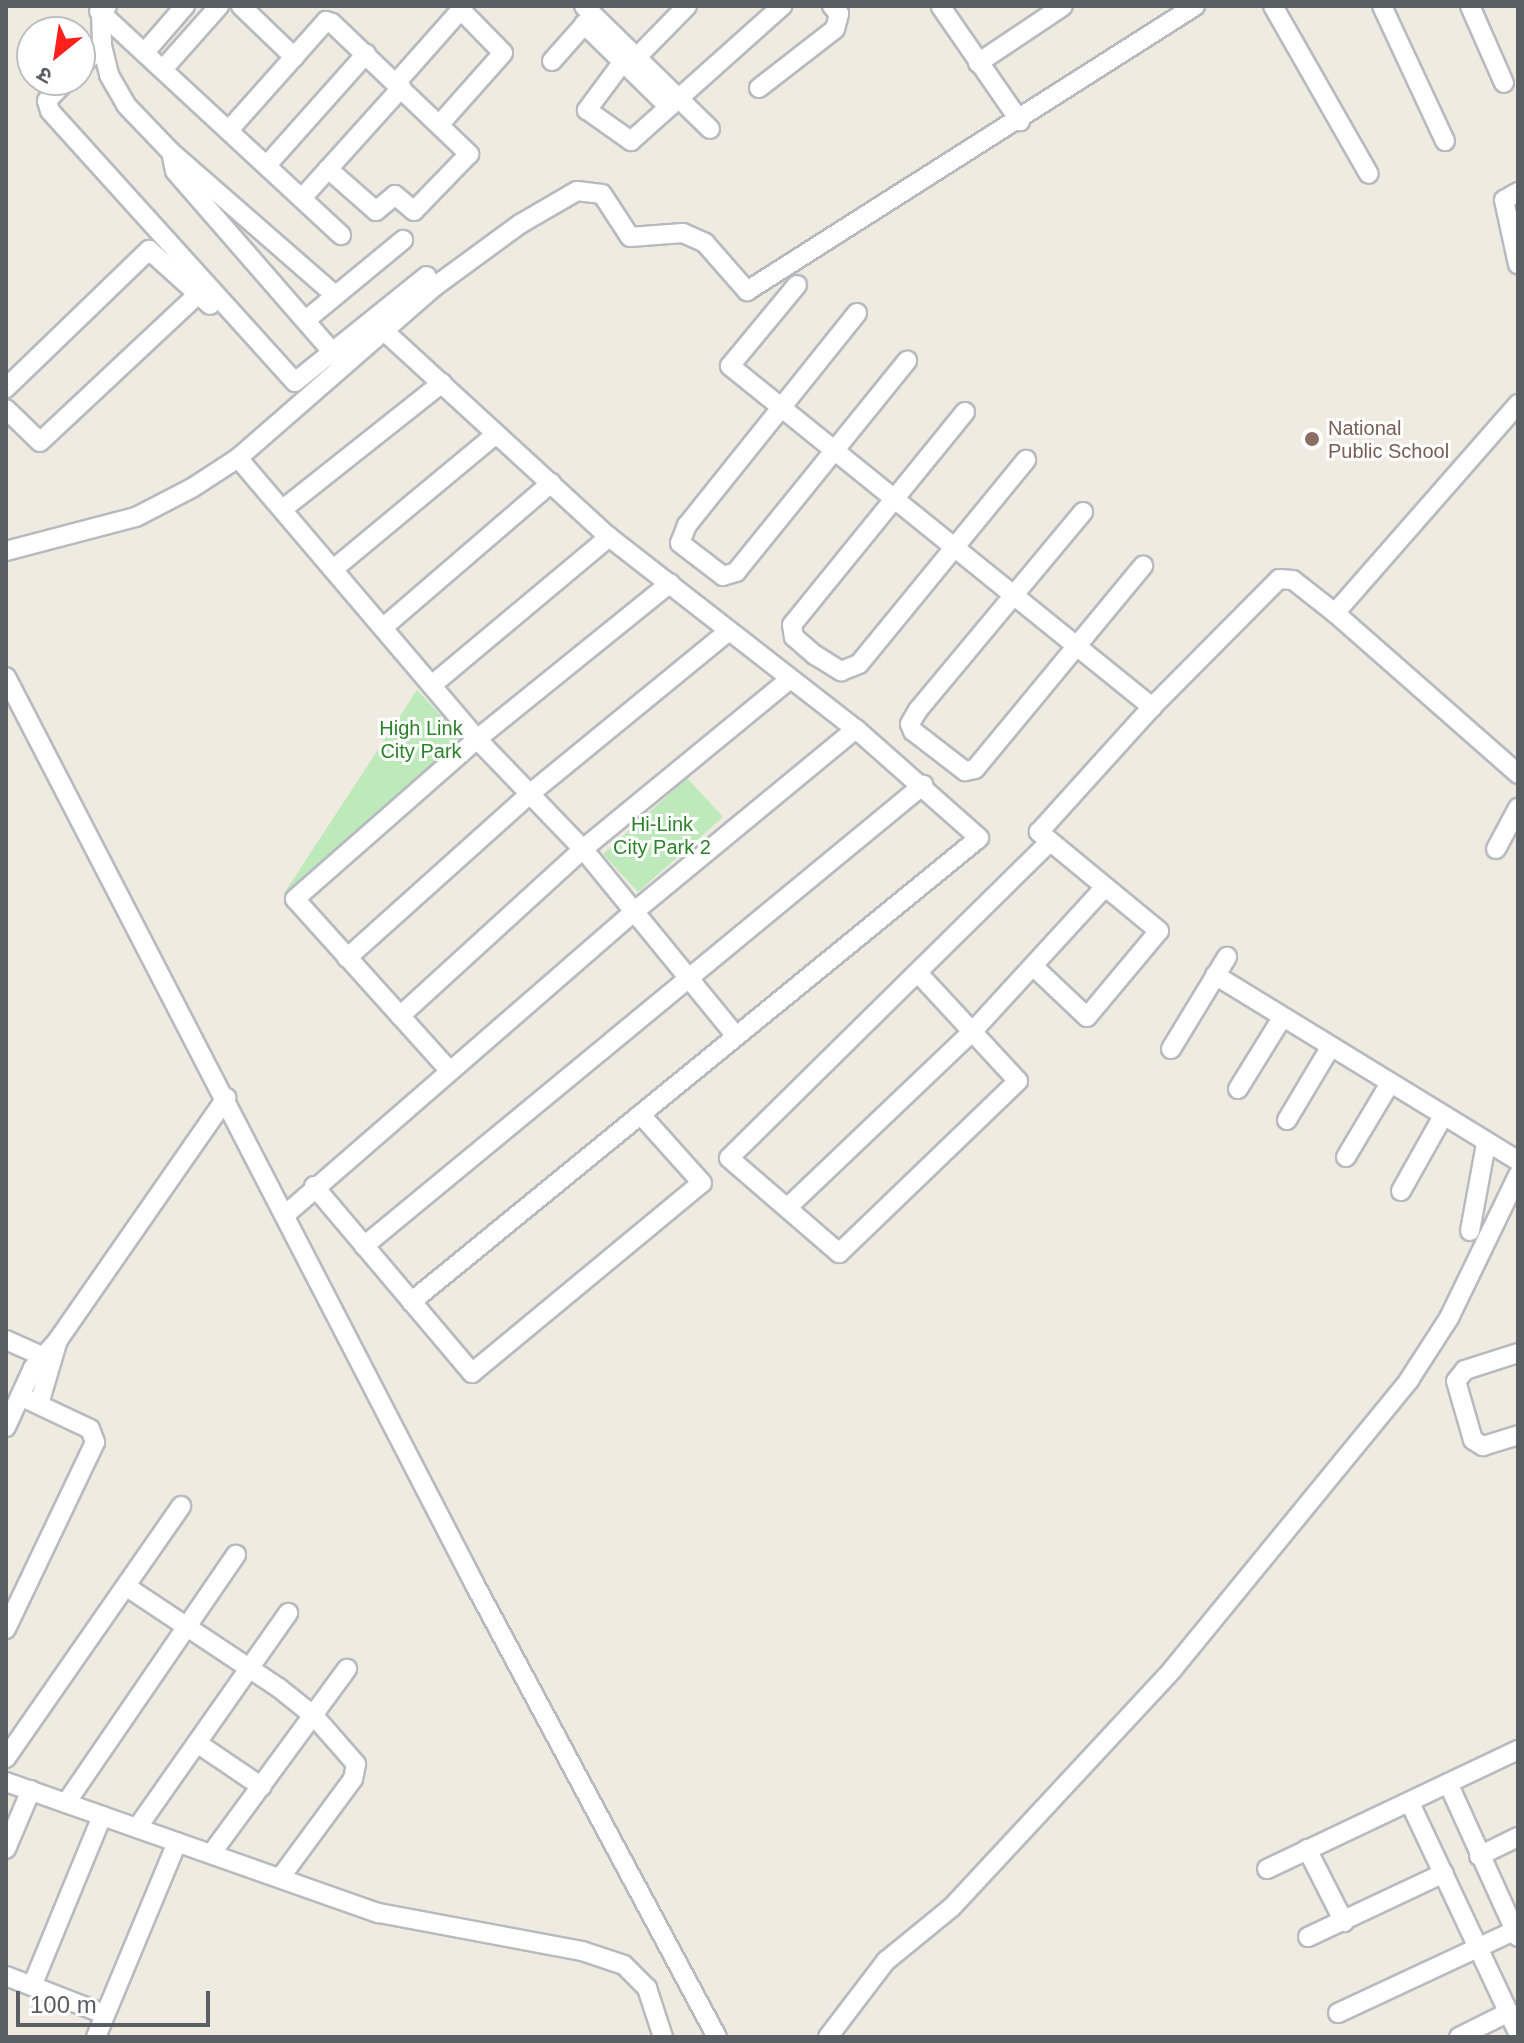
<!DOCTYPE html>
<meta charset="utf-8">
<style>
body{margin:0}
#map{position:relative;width:1524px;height:2043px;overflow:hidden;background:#efebe1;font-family:Helvetica,"Noto Sans Devanagari",sans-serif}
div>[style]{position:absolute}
.green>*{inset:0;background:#bde9bb}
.roads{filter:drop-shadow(2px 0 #b7bbc0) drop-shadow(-2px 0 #b7bbc0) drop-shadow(0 2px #b7bbc0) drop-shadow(0 -2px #b7bbc0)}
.minor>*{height:18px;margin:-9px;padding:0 9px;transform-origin:9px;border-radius:9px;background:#fff}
.dots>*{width:22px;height:22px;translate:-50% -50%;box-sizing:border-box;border:4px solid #fff;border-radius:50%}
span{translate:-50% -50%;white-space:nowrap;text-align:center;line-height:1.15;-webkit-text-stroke:6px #fff;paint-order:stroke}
.education-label{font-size:20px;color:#785e54}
.left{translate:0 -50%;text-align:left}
.park-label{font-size:20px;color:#2b832a}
.frame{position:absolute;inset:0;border:8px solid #5a5f64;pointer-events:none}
.north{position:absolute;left:16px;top:16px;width:80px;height:80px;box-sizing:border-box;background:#fff;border:2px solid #bdbfc1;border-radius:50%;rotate:210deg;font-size:22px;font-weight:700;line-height:32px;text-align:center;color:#5a5f64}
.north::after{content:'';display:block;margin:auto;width:28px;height:36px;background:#fc201a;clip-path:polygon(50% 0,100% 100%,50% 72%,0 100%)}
.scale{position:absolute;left:16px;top:1991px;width:194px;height:36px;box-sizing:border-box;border:4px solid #5a5f64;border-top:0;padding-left:10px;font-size:24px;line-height:28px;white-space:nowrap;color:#5a5f64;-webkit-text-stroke:6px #fff;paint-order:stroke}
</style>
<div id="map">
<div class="green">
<i style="clip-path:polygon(417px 690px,466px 742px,283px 895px)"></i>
<i style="clip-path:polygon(687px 778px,723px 817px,638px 892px,603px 854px)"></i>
</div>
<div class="roads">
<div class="minor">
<i style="left:107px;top:6px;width:9px;rotate:131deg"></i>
<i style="left:101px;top:13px;width:33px;rotate:88deg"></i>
<i style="left:102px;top:46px;width:30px;rotate:76deg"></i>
<i style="left:109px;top:75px;width:34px;rotate:60deg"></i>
<i style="left:126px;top:105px;width:65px;rotate:46.2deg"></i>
<i style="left:171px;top:152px;width:218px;rotate:41.1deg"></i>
<i style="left:241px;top:6px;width:74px;rotate:43.9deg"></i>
<i style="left:294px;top:57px;width:48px;rotate:-48.4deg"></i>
<i style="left:326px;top:21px;width:6px;rotate:18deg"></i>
<i style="left:332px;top:23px;width:190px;rotate:43.7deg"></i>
<i style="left:469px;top:154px;width:79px;rotate:134deg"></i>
<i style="left:414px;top:211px;width:25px;rotate:-140deg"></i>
<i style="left:395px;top:195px;width:25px;rotate:140deg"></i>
<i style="left:376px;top:211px;width:64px;rotate:-138.8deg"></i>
<i style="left:584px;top:6px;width:176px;rotate:44.3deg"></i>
<i style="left:1273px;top:6px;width:193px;rotate:60.3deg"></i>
<i style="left:1382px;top:6px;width:149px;rotate:65deg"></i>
<i style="left:1470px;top:6px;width:84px;rotate:66.2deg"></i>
<i style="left:941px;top:7px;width:139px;rotate:55.3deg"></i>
<i style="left:99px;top:11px;width:330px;rotate:42.8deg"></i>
<i style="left:584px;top:24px;width:117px;rotate:44.3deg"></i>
<i style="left:145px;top:52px;width:61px;rotate:-49deg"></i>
<i style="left:636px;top:58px;width:73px;rotate:-45.6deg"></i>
<i style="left:552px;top:61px;width:59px;rotate:-48.4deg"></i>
<i style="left:622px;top:63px;width:59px;rotate:126.7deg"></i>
<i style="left:587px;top:110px;width:54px;rotate:35.2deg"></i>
<i style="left:631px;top:141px;width:203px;rotate:-41.8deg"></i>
<i style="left:978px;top:63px;width:102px;rotate:-33.8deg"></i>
<i style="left:80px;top:67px;width:30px;rotate:-44deg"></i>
<i style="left:164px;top:68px;width:83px;rotate:-48.4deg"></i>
<i style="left:67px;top:80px;width:29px;rotate:134deg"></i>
<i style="left:47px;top:101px;width:10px;rotate:73deg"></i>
<i style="left:50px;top:111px;width:365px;rotate:47.9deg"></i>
<i style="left:295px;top:382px;width:169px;rotate:-38.8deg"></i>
<i style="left:396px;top:83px;width:94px;rotate:-48.5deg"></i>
<i style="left:458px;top:13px;width:7px;rotate:8deg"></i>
<i style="left:465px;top:14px;width:54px;rotate:45.7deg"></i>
<i style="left:503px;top:53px;width:95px;rotate:131.6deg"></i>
<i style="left:759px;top:88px;width:96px;rotate:-37.8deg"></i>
<i style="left:835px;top:29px;width:16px;rotate:-75deg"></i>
<i style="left:839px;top:14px;width:11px;rotate:-131deg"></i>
<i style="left:229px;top:130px;width:98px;rotate:-48.3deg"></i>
<i style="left:171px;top:152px;width:19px;rotate:78deg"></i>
<i style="left:175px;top:171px;width:253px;rotate:49deg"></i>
<i style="left:267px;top:165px;width:149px;rotate:-48.3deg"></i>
<i style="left:1518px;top:192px;width:16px;rotate:150deg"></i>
<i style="left:1504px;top:200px;width:66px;rotate:77.7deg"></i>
<i style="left:303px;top:197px;width:147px;rotate:-48deg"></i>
<i style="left:797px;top:285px;width:105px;rotate:129.6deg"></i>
<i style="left:730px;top:366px;width:543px;rotate:38.94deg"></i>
<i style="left:857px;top:313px;width:272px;rotate:128.7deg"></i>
<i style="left:687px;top:525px;width:19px;rotate:111deg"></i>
<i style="left:680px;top:543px;width:54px;rotate:37.5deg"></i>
<i style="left:723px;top:576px;width:14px;rotate:-17deg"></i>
<i style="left:736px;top:572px;width:272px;rotate:-51deg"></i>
<i style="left:306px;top:320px;width:126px;rotate:-39.5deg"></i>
<i style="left:383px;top:330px;width:306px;rotate:42.5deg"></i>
<i style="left:609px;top:537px;width:313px;rotate:37.9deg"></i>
<i style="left:856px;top:729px;width:164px;rotate:41.5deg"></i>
<i style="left:979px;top:838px;width:733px;rotate:140.75deg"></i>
<i style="left:6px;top:388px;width:199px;rotate:-44deg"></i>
<i style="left:149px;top:250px;width:82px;rotate:42deg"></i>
<i style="left:6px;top:409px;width:47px;rotate:44.1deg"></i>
<i style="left:40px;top:442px;width:216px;rotate:-43.1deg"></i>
<i style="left:965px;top:412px;width:274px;rotate:129.1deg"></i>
<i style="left:792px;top:625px;width:12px;rotate:81deg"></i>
<i style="left:794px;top:637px;width:28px;rotate:41deg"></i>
<i style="left:815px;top:655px;width:31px;rotate:32deg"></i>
<i style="left:841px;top:671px;width:19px;rotate:-21deg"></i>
<i style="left:859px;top:664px;width:264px;rotate:-50.7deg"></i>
<i style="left:238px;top:458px;width:369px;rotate:49.6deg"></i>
<i style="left:477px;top:739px;width:153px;rotate:46.1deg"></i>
<i style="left:583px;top:849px;width:240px;rotate:50.7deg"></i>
<i style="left:283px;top:509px;width:203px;rotate:-38.4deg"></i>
<i style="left:1083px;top:512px;width:258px;rotate:129.8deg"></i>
<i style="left:918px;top:710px;width:16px;rotate:120deg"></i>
<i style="left:910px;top:724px;width:8px;rotate:67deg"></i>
<i style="left:913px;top:731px;width:66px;rotate:37.6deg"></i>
<i style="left:965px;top:771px;width:10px;rotate:-11deg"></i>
<i style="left:975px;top:769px;width:264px;rotate:-50.4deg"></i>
<i style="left:6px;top:551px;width:134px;rotate:-14.7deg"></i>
<i style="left:136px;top:517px;width:63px;rotate:-27.4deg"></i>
<i style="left:192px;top:488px;width:55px;rotate:-33.1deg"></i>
<i style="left:238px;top:458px;width:260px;rotate:-41.1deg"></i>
<i style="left:434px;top:287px;width:107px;rotate:-36.2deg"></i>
<i style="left:520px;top:224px;width:66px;rotate:-30.1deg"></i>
<i style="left:577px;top:191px;width:25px;rotate:7deg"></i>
<i style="left:602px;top:194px;width:51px;rotate:56.9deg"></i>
<i style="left:630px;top:237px;width:53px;rotate:-4.3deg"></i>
<i style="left:683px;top:233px;width:24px;rotate:24deg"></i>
<i style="left:705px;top:243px;width:64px;rotate:48.8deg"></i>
<i style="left:747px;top:291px;width:531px;rotate:-32.46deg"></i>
<i style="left:336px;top:567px;width:208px;rotate:-39.7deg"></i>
<i style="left:1335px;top:613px;width:278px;rotate:-48.8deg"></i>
<i style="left:386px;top:625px;width:218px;rotate:-40.7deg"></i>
<i style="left:6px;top:677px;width:1022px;rotate:62.68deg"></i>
<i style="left:475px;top:1585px;width:513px;rotate:61.84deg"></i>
<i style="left:432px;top:685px;width:231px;rotate:-39.9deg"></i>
<i style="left:1496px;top:849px;width:47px;rotate:-61.8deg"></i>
<i style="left:347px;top:958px;width:249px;rotate:-41.9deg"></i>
<i style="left:532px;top:792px;width:254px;rotate:-39.3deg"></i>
<i style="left:1033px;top:966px;width:74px;rotate:43.4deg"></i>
<i style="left:1087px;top:1017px;width:112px;rotate:-50.1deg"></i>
<i style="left:1159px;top:931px;width:156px;rotate:-140.5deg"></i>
<i style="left:1039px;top:832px;width:169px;rotate:-47.9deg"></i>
<i style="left:1152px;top:707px;width:180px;rotate:-45.2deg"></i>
<i style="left:1279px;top:579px;width:14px;rotate:4deg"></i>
<i style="left:1293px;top:580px;width:53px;rotate:38.2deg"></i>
<i style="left:1335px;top:613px;width:244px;rotate:41.3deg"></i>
<i style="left:918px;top:973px;width:147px;rotate:47.2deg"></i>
<i style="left:1018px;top:1081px;width:248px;rotate:136.1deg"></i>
<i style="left:839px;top:1253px;width:145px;rotate:-139.2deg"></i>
<i style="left:729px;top:1158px;width:451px;rotate:-44.6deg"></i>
<i style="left:1215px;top:975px;width:356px;rotate:31.5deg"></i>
<i style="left:400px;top:1016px;width:248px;rotate:-42.4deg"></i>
<i style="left:583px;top:849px;width:268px;rotate:-39.4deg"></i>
<i style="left:1171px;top:1049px;width:108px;rotate:-58.7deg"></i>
<i style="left:449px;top:1070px;width:230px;rotate:-132deg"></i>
<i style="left:295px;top:899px;width:242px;rotate:-41.3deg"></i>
<i style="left:477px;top:739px;width:248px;rotate:-38.9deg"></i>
<i style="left:1238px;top:1089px;width:84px;rotate:-58.2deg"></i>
<i style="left:1287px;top:1120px;width:84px;rotate:-59.2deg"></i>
<i style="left:1346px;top:1157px;width:84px;rotate:-59.2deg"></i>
<i style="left:314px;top:1186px;width:245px;rotate:49.8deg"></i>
<i style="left:472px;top:1373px;width:298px;rotate:-39.6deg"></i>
<i style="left:702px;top:1183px;width:89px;rotate:-131.8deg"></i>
<i style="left:1401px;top:1191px;width:84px;rotate:-60.7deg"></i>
<i style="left:787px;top:1208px;width:257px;rotate:-43.6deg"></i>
<i style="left:973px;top:1031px;width:195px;rotate:-47.5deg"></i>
<i style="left:285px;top:1215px;width:464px;rotate:-41deg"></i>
<i style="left:635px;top:911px;width:286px;rotate:-39.5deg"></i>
<i style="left:1470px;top:1231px;width:88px;rotate:-79.6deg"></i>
<i style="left:364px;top:1246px;width:725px;rotate:-39.51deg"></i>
<i style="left:6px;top:1340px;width:39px;rotate:24deg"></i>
<i style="left:1518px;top:1353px;width:56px;rotate:162.2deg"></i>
<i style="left:1465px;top:1370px;width:14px;rotate:129deg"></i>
<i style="left:1456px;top:1381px;width:61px;rotate:73.9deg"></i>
<i style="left:1473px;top:1440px;width:12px;rotate:31deg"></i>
<i style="left:1483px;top:1446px;width:37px;rotate:-17deg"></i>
<i style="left:39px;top:1404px;width:67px;rotate:-73.5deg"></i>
<i style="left:6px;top:1427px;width:65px;rotate:-65.4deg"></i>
<i style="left:33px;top:1368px;width:38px;rotate:-48deg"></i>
<i style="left:58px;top:1340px;width:295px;rotate:-55.2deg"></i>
<i style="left:127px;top:1587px;width:182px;rotate:33.6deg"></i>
<i style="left:279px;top:1688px;width:45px;rotate:38.7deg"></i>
<i style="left:314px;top:1716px;width:64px;rotate:48.8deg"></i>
<i style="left:356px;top:1764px;width:15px;rotate:101deg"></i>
<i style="left:353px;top:1779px;width:123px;rotate:126.4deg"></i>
<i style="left:6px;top:1629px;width:207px;rotate:-64.5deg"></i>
<i style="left:95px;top:1442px;width:14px;rotate:-111deg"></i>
<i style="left:90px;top:1429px;width:77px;rotate:-154.8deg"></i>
<i style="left:197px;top:1743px;width:78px;rotate:34.1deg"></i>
<i style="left:6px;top:1758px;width:307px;rotate:-55.2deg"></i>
<i style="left:6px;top:1782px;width:395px;rotate:19.4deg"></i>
<i style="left:379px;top:1913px;width:207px;rotate:10.6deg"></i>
<i style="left:582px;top:1951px;width:44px;rotate:18.4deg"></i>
<i style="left:624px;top:1965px;width:33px;rotate:45deg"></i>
<i style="left:647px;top:1988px;width:52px;rotate:71.9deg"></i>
<i style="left:1448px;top:1783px;width:169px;rotate:65.6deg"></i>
<i style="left:66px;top:1803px;width:301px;rotate:-55.6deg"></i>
<i style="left:1410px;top:1803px;width:254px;rotate:64.8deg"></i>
<i style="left:137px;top:1828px;width:263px;rotate:-54.9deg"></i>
<i style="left:6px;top:1849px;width:64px;rotate:-67deg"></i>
<i style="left:1307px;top:1849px;width:82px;rotate:63.1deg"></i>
<i style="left:211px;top:1854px;width:230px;rotate:-53.7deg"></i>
<i style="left:1479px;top:1856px;width:43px;rotate:-26deg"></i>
<i style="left:1267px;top:1869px;width:278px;rotate:-25.4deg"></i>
<i style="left:1308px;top:1937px;width:150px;rotate:-25.2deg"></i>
<i style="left:6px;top:1976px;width:105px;rotate:21.2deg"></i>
<i style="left:32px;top:1986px;width:184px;rotate:-67.6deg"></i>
<i style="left:1338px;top:2013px;width:199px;rotate:-25deg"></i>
<i style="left:96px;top:2037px;width:211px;rotate:-67.4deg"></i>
<i style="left:828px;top:2037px;width:96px;rotate:-52.7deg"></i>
<i style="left:886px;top:1961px;width:85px;rotate:-39.3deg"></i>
<i style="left:952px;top:1907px;width:323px;rotate:-47.1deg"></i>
<i style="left:1172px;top:1670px;width:375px;rotate:-50.7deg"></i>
<i style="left:1409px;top:1380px;width:74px;rotate:-57.2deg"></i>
<i style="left:1449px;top:1318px;width:159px;rotate:-64.2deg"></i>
<i style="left:1459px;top:2037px;width:56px;rotate:-26.6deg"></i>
</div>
</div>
<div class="dots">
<i style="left:1312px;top:439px;background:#8d6e63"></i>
</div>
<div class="education-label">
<span class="left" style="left:1328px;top:440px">National<br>Public School</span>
</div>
<div class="park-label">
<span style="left:421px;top:740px">High Link<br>City Park</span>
<span style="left:662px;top:836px">Hi-Link<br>City Park 2</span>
</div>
<div class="frame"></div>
<div class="north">उ</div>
<div class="scale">100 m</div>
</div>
